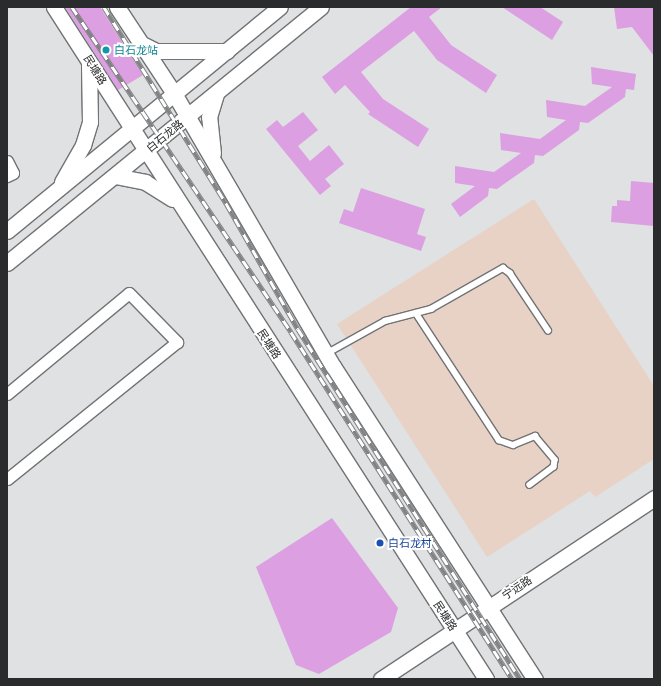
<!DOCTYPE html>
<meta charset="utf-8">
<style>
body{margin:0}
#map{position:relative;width:661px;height:686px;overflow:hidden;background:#dfe1e3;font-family:"Noto Serif","Noto Sans SC",serif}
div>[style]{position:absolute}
.industrial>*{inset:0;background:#e8d2c5}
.building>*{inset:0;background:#dc9fe1}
.roads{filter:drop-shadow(1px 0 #717375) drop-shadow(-1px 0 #717375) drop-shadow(0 1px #717375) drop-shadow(0 -1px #717375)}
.lane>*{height:5.5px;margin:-2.75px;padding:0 2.75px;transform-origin:2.75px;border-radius:2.75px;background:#fff}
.street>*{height:11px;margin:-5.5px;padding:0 5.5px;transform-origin:5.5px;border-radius:5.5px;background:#fff}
.secondary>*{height:15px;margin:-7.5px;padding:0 7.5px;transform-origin:7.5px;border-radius:7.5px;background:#fff}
.rail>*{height:4.5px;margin-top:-2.25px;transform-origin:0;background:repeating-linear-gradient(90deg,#fff 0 9px,#808283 0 18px);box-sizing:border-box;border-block:1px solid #808283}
.dots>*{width:11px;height:11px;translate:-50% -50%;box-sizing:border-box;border:2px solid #fff;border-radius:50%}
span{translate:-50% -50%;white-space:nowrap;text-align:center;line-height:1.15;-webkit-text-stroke:4px #fff;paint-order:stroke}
.culture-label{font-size:11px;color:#0d838f}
.left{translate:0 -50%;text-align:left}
.street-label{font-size:11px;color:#2a2b2c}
.transit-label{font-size:11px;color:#164399}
.frame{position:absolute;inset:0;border:8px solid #2a2b2c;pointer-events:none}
</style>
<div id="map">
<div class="industrial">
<i style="clip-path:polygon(534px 199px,654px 386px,654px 459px,595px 497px,590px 491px,487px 557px,337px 324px)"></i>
</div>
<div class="building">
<i style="clip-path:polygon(65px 7px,100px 7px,143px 75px,118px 90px)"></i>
<i style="clip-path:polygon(411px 7px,442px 7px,429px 17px,451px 45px,497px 75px,486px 93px,437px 60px,414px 31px,361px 72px,383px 99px,429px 129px,418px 147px,368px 114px,370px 112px,345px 85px,335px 94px,322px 77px)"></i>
<i style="clip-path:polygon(502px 7px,540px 7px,563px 22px,552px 40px)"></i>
<i style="clip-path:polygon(614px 7px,654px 7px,654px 56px,632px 27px,617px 29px)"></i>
<i style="clip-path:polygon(591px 67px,636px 74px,634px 90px,626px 89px,625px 97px,588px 123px,580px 122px,579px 130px,543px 156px,535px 155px,534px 163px,497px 189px,489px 188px,488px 196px,460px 217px,451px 204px,475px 186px,455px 183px,455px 166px,494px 172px,521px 153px,501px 150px,500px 133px,540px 139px,566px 120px,547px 117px,546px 100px,585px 106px,612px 87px,592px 84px)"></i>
<i style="clip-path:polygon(303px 112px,318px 130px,298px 146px,310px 161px,329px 145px,344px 164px,325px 179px,331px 186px,320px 195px,266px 129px,277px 120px,283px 127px)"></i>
<i style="clip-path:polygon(631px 181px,654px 183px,654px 226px,611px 222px,612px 206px,617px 206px,617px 200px,630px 201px)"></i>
<i style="clip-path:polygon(361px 188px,425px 209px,417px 234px,426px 237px,421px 251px,339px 223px,344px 209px,353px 212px)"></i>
<i style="clip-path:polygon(332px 518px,398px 608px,391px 632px,319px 674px,296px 665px,256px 567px)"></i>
</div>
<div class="roads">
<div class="lane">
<i style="left:416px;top:313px;width:152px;rotate:56.8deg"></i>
<i style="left:499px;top:440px;width:15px;rotate:20deg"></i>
<i style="left:513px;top:445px;width:24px;rotate:-22deg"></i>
<i style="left:535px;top:436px;width:31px;rotate:50deg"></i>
<i style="left:555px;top:460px;width:7px;rotate:98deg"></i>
<i style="left:554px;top:467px;width:30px;rotate:143deg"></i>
<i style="left:326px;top:354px;width:68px;rotate:-29.2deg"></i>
<i style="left:385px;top:321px;width:48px;rotate:-14.6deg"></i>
<i style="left:431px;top:309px;width:83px;rotate:-29.7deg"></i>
<i style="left:503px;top:268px;width:9px;rotate:36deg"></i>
<i style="left:510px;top:273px;width:69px;rotate:56.3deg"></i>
</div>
<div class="street">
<i style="left:7px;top:161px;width:13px;rotate:63deg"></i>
<i style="left:13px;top:173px;width:7px;rotate:153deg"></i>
<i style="left:7px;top:394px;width:158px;rotate:-39.6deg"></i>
<i style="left:129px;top:293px;width:69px;rotate:45.6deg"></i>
<i style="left:177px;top:342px;width:218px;rotate:141.1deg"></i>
</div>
<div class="secondary">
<i style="left:54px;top:7px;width:799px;rotate:57.26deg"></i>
<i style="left:117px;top:7px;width:105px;rotate:56.6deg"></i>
<i style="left:175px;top:95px;width:314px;rotate:59.8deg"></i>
<i style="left:333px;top:366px;width:373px;rotate:57.2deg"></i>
<i style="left:142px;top:44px;width:16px;rotate:27deg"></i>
<i style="left:156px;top:51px;width:71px"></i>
<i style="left:213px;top:153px;width:36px;rotate:-96deg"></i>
<i style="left:209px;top:117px;width:24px;rotate:-73deg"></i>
<i style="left:115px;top:176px;width:31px;rotate:11deg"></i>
<i style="left:145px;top:182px;width:32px;rotate:32deg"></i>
<i style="left:62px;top:182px;width:43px;rotate:-60.4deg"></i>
<i style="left:83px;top:145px;width:24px;rotate:-73deg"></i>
<i style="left:90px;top:122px;width:59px;rotate:-91deg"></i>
<i style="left:7px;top:231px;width:353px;rotate:-39.4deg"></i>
<i style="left:7px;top:263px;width:405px;rotate:-39.2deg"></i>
<i style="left:381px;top:679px;width:328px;rotate:-33.5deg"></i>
</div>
</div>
<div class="rail">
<i style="left:72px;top:7px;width:392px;rotate:56deg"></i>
<i style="left:291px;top:332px;width:411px;rotate:57.5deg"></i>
<i style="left:104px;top:7px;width:231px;rotate:58.1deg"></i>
<i style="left:226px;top:203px;width:145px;rotate:60.3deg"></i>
<i style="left:298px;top:329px;width:414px;rotate:57.6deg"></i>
</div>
<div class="dots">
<i style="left:106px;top:50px;background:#0f9aa8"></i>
<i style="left:380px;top:543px;background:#1a4fb4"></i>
</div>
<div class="culture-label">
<span class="left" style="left:114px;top:50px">白石龙站</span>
</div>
<div class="street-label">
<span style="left:95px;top:70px;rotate:58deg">民塘路</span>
<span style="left:165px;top:136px;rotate:-39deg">白石龙路</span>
<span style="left:269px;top:344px;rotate:57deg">民塘路</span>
<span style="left:517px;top:588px;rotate:-33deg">宁远路</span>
<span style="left:445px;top:616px;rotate:57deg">民塘路</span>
</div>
<div class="transit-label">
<span class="left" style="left:388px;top:543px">白石龙村</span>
</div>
<div class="frame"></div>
</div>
